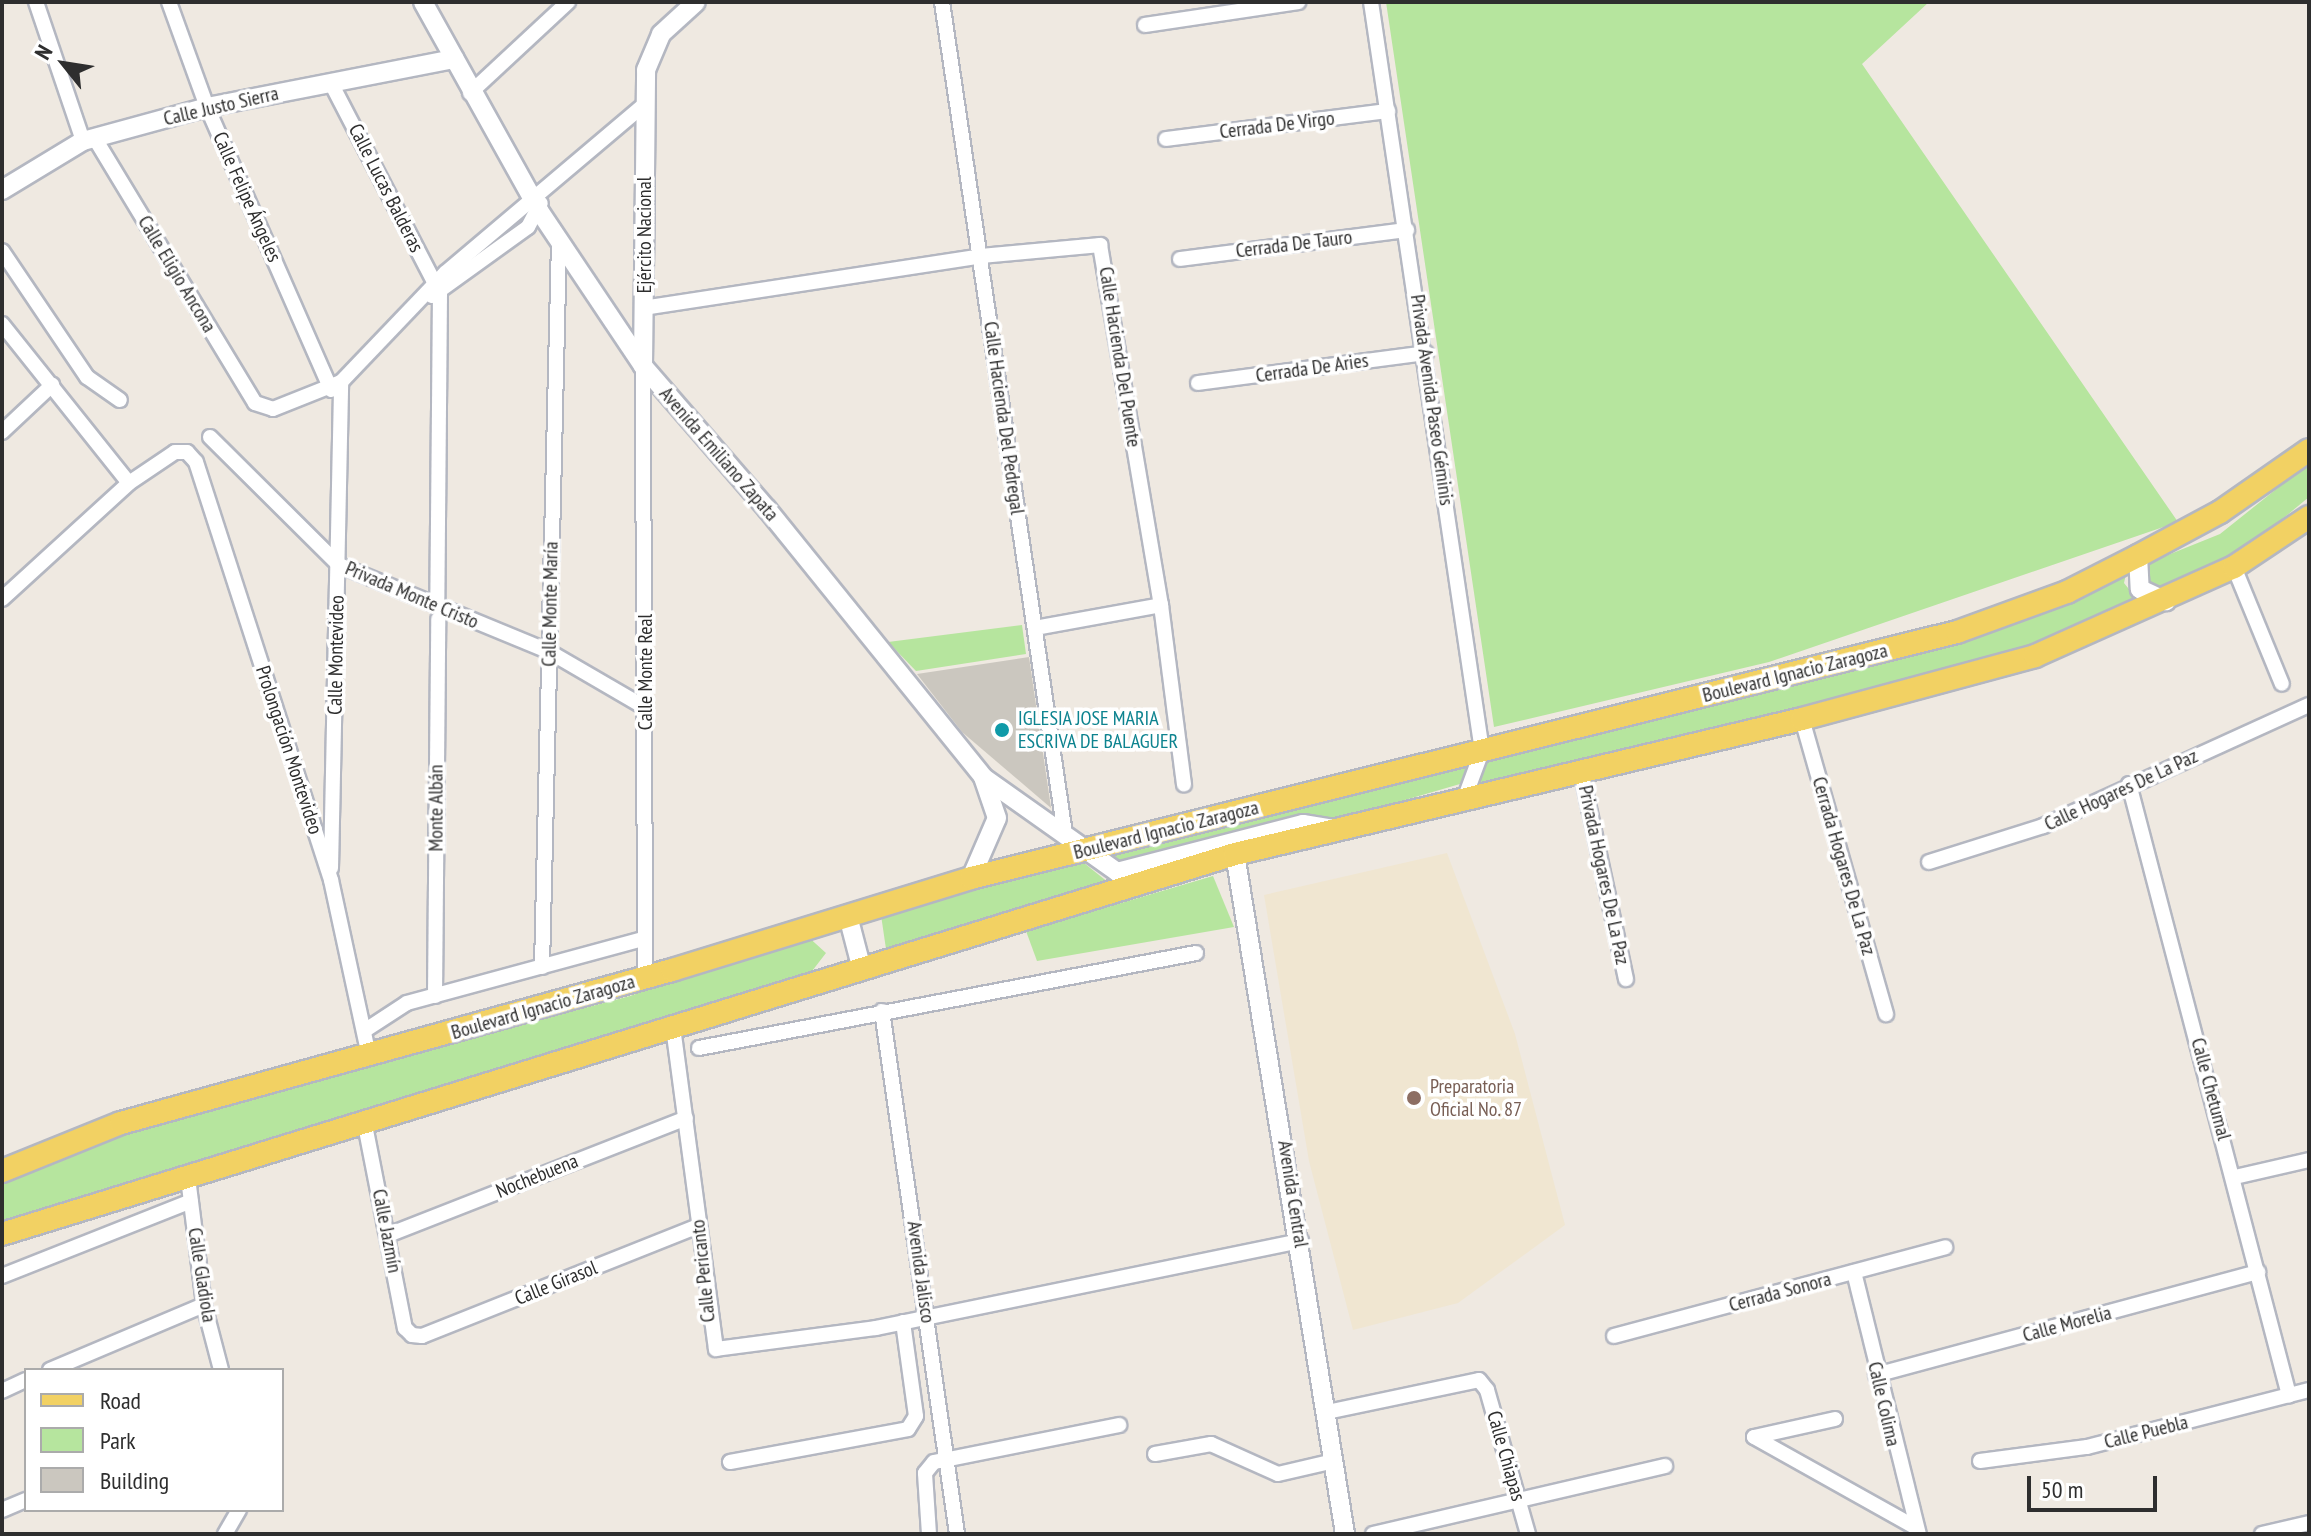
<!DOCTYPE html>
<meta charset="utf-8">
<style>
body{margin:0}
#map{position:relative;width:2311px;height:1536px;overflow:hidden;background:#efe9e1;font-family:"PT Sans Narrow",sans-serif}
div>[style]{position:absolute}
.education>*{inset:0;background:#f0e6d1}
.green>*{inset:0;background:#b6e59e}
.building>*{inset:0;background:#cbc7bf}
.roads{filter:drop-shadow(2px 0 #b4b7c1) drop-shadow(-2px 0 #b4b7c1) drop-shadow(0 2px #b4b7c1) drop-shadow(0 -2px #b4b7c1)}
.street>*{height:14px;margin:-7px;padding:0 7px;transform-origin:7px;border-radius:7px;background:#fff}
.secondary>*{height:18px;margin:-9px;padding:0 9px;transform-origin:9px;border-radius:9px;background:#fff}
.primary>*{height:22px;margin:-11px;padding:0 11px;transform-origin:11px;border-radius:11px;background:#f2d163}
.dots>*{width:22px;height:22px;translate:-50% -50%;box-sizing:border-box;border:4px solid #fff;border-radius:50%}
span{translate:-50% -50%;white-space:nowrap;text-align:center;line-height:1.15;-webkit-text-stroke:7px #fff;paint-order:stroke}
.street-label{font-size:20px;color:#2e2e2e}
.culture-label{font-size:20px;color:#0d838f}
.left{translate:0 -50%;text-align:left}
.education-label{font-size:20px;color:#785e54}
.frame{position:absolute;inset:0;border:4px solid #2e2e2e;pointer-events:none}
.legend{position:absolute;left:24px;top:1368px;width:260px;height:144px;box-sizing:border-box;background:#fff;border:2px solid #ababab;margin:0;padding:10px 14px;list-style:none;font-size:24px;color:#2e2e2e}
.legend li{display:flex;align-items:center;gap:16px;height:40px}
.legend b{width:40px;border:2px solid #ababab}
.north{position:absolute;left:24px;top:24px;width:80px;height:80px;-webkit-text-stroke:6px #fff;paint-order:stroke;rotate:300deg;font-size:22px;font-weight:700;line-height:32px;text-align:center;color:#2e2e2e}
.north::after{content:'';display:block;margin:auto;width:28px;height:36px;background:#2e2e2e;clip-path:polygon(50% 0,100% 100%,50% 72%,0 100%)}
.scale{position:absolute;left:2027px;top:1476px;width:130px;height:36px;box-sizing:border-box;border:4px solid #2e2e2e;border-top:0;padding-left:10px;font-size:24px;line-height:28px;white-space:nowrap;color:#2e2e2e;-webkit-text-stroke:6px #fff;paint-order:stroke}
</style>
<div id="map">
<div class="education">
<i style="clip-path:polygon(1447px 853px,1515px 1034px,1565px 1225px,1458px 1303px,1353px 1330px,1309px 1161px,1264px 895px)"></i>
</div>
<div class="green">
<i style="clip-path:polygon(1386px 2px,1929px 2px,1862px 64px,2178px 522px,1769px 662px,1494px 727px)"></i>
<i style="clip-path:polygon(2309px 463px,2309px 497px,2246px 549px,2154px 595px,2138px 567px,2220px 534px)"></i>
<i style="clip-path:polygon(2128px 565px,2124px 583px,2141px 604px,2054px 640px,1832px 703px,1480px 784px,1485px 754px,1705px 703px)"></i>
<i style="clip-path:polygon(1022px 625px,1026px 654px,916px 671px,888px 642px)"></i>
<i style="clip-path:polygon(1470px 759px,1460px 784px,1333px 821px,1128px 865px,1107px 863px,1097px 850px)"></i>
<i style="clip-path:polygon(1079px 859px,1109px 883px,886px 949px,881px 915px)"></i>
<i style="clip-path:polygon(1213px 876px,1234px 927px,1037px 961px,1026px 931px)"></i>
<i style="clip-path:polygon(805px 934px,826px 953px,809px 975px,2px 1224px,2px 1174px,68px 1144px,630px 996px)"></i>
</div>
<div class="building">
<i style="clip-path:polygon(1029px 657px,1051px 808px,962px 732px,917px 674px)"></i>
</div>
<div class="roads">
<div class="street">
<i style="left:36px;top:2px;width:147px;rotate:71.3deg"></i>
<i style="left:169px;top:2px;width:112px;rotate:70.1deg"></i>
<i style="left:207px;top:107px;width:309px;rotate:66.3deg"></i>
<i style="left:942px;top:2px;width:841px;rotate:81.59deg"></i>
<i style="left:1371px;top:2px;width:757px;rotate:81.57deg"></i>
<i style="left:1482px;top:751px;width:49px;rotate:110.3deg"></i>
<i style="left:1145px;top:25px;width:155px;rotate:-8.5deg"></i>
<i style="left:331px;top:83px;width:237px;rotate:62.6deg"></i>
<i style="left:440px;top:293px;width:313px;rotate:90.5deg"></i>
<i style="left:470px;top:93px;width:134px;rotate:-42.9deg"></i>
<i style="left:94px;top:137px;width:311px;rotate:58.8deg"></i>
<i style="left:255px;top:403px;width:19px;rotate:18deg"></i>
<i style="left:273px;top:409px;width:73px;rotate:-21.7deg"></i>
<i style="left:341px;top:382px;width:151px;rotate:-46.3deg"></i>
<i style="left:445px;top:273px;width:262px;rotate:-40.2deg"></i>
<i style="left:1166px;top:139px;width:224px;rotate:-7.2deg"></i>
<i style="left:2px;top:251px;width:152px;rotate:56deg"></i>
<i style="left:87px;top:377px;width:40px;rotate:34.9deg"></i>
<i style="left:1180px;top:259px;width:229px;rotate:-7.3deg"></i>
<i style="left:432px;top:296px;width:118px;rotate:-35.7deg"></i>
<i style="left:528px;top:227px;width:27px;rotate:-62deg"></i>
<i style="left:643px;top:308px;width:342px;rotate:-8.7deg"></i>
<i style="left:981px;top:256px;width:120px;rotate:-5.3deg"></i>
<i style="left:1100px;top:245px;width:365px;rotate:80.4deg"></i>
<i style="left:1161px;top:605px;width:181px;rotate:82.7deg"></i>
<i style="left:2px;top:324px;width:203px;rotate:51.4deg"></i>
<i style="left:643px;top:366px;width:612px;rotate:89.81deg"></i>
<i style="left:1198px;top:383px;width:230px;rotate:-7.5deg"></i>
<i style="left:2px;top:432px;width:69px;rotate:-43.2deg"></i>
<i style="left:210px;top:437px;width:182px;rotate:44.8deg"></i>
<i style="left:339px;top:565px;width:226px;rotate:22.4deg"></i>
<i style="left:548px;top:651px;width:113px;rotate:30.2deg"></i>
<i style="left:2234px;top:567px;width:126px;rotate:67.7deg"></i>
<i style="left:2px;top:599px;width:172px;rotate:-42.4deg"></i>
<i style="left:129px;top:483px;width:55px;rotate:-34deg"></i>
<i style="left:175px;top:452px;width:12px"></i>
<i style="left:187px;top:452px;width:13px;rotate:48deg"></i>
<i style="left:196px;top:462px;width:439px;rotate:72.1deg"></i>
<i style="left:331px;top:880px;width:180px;rotate:77.8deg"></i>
<i style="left:1035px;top:628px;width:128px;rotate:-10.3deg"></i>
<i style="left:1802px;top:719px;width:307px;rotate:74.1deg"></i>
<i style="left:1581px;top:771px;width:213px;rotate:77.8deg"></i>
<i style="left:2129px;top:784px;width:632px;rotate:75.33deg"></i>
<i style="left:1929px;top:862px;width:120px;rotate:-17.5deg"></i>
<i style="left:2043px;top:826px;width:292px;rotate:-24.5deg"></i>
<i style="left:331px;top:868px;width:486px;rotate:-88.8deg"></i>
<i style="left:542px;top:967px;width:725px;rotate:-88.66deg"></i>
<i style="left:435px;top:996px;width:377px;rotate:-89.5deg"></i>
<i style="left:882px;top:1011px;width:528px;rotate:81.84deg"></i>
<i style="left:673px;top:1027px;width:325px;rotate:82.4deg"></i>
<i style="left:716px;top:1349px;width:161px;rotate:-7.5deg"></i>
<i style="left:876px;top:1328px;width:434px;rotate:-11.6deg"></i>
<i style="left:364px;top:1031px;width:51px;rotate:-33.1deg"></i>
<i style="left:407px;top:1003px;width:244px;rotate:-15.2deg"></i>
<i style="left:699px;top:1048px;width:506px;rotate:-10.82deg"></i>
<i style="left:365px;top:1125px;width:207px;rotate:78.9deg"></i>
<i style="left:405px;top:1328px;width:10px;rotate:45deg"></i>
<i style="left:412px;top:1335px;width:10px;rotate:6deg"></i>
<i style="left:422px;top:1336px;width:298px;rotate:-21.7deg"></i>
<i style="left:2235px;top:1177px;width:76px;rotate:-12.9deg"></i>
<i style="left:188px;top:1178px;width:128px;rotate:82.8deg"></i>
<i style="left:204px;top:1305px;width:67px;rotate:75.3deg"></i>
<i style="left:388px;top:1235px;width:320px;rotate:-21.4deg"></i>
<i style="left:1854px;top:1272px;width:270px;rotate:76.1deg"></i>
<i style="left:2px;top:1276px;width:203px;rotate:-21.6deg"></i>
<i style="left:1614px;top:1336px;width:343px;rotate:-15deg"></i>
<i style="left:50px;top:1370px;width:167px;rotate:-22.9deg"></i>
<i style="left:1876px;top:1375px;width:396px;rotate:-15.1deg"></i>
<i style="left:2px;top:1391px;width:26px;rotate:-25deg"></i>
<i style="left:1327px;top:1412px;width:155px;rotate:-11.9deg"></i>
<i style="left:1479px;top:1380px;width:13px;rotate:51deg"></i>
<i style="left:1487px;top:1390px;width:150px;rotate:74.1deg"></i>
<i style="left:1835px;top:1419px;width:83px;rotate:167.5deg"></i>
<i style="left:1754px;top:1437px;width:182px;rotate:29.2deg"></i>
<i style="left:1155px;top:1454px;width:57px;rotate:-10.1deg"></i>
<i style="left:1211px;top:1444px;width:73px;rotate:24.1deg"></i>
<i style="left:1278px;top:1474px;width:57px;rotate:-13.1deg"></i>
<i style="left:1980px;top:1461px;width:108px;rotate:-7.5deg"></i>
<i style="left:2087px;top:1447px;width:229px;rotate:-14.4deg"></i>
<i style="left:730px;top:1462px;width:181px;rotate:-10.5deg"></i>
<i style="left:908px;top:1429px;width:15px;rotate:-58deg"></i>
<i style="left:916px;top:1416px;width:95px;rotate:-97.9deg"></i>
<i style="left:2px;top:1510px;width:26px;rotate:-23deg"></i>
<i style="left:225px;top:1534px;width:28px;rotate:-60deg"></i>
<i style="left:929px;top:1534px;width:61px;rotate:-93.8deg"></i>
<i style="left:925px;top:1473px;width:14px;rotate:-51deg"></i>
<i style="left:934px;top:1462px;width:189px;rotate:-11.3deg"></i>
<i style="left:1373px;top:1534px;width:300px;rotate:-13.1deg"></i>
<i style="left:2262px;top:1534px;width:48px;rotate:-13.2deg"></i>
</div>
<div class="secondary">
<i style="left:423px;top:2px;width:240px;rotate:60.9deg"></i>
<i style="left:540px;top:212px;width:185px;rotate:56.2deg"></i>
<i style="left:643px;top:366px;width:189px;rotate:49.1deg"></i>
<i style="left:767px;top:509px;width:344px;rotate:51.1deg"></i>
<i style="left:983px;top:777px;width:164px;rotate:35.3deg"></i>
<i style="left:1117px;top:872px;width:192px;rotate:-14.5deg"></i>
<i style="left:1303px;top:824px;width:31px;rotate:9deg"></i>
<i style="left:2px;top:190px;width:95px;rotate:-31.2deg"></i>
<i style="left:83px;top:141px;width:129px;rotate:-15.3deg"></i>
<i style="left:207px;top:107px;width:252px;rotate:-11deg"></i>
<i style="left:643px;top:366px;width:296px;rotate:-89.4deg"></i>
<i style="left:646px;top:70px;width:39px;rotate:-67deg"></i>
<i style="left:661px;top:34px;width:47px;rotate:-42.4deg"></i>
<i style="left:2138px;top:556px;width:33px;rotate:87deg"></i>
<i style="left:2140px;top:589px;width:29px;rotate:25deg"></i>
<i style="left:1235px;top:854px;width:689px;rotate:80.81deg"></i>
<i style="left:971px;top:878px;width:65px;rotate:-66.6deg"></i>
<i style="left:997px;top:818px;width:43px;rotate:-108.9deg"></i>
<i style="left:848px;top:916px;width:52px;rotate:75.4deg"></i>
</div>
<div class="primary">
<i style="left:2px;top:1171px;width:128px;rotate:-22deg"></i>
<i style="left:121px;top:1123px;width:572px;rotate:-15.52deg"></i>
<i style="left:672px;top:970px;width:313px;rotate:-17.1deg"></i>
<i style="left:971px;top:878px;width:1016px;rotate:-14.01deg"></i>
<i style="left:1957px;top:632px;width:117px;rotate:-20deg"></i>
<i style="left:2067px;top:592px;width:80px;rotate:-26.9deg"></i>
<i style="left:2138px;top:556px;width:93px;rotate:-28.2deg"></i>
<i style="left:2220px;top:512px;width:108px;rotate:-34.9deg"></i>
<i style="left:2px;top:1234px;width:1290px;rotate:-17.13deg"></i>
<i style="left:1235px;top:854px;width:583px;rotate:-13.39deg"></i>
<i style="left:1802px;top:719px;width:241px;rotate:-15.1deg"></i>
<i style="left:2035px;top:656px;width:218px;rotate:-24.1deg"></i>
<i style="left:2234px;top:567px;width:90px;rotate:-33.7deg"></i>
</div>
</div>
<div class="dots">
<i style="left:1002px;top:730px;background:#0f9aa8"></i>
<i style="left:1414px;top:1098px;background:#8d6e63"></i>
</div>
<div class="street-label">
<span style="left:221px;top:106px;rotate:-13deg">Calle Justo Sierra</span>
<span style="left:1277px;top:125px;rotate:-7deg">Cerrada De Virgo</span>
<span style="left:386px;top:188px;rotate:63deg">Calle Lucas Balderas</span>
<span style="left:247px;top:197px;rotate:66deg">Calle Felipe Ángeles</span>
<span style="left:644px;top:235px;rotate:-90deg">Ejército Nacional</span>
<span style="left:1294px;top:244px;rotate:-7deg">Cerrada De Tauro</span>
<span style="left:177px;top:274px;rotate:59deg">Calle Eligio Ancona</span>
<span style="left:1120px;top:357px;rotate:81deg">Calle Hacienda Del Puente</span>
<span style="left:1312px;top:368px;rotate:-8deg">Cerrada De Aries</span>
<span style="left:1432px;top:400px;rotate:82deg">Privada Avenida Paseo Géminis</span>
<span style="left:1004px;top:418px;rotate:82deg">Calle Hacienda Del Pedregal</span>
<span style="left:719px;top:454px;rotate:49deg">Avenida Emiliano Zapata</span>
<span style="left:412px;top:595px;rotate:23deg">Privada Monte Cristo</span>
<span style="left:550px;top:604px;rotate:-89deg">Calle Monte María</span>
<span style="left:336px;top:655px;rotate:-89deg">Calle Montevideo</span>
<span style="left:645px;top:672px;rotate:-90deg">Calle Monte Real</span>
<span style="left:1795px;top:673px;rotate:-14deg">Boulevard Ignacio Zaragoza</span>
<span style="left:289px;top:750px;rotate:72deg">Prolongación Montevideo</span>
<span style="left:2121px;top:790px;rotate:-25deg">Calle Hogares De La Paz</span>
<span style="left:436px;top:808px;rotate:-90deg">Monte Albán</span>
<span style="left:1166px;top:830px;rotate:-14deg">Boulevard Ignacio Zaragoza</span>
<span style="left:1844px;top:866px;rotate:74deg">Cerrada Hogares De La Paz</span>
<span style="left:1604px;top:875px;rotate:78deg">Privada Hogares De La Paz</span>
<span style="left:543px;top:1007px;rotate:-16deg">Boulevard Ignacio Zaragoza</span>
<span style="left:2211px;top:1089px;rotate:75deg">Calle Chetumal</span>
<span style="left:537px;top:1176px;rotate:-22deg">Nochebuena</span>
<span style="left:1293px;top:1194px;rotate:81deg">Avenida Central</span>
<span style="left:387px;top:1231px;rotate:79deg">Calle Jazmín</span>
<span style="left:703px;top:1271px;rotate:-96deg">Calle Pericanto</span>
<span style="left:921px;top:1272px;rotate:82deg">Avenida Jalisco</span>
<span style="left:202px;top:1275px;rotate:81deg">Calle Gladiola</span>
<span style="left:556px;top:1283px;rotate:-22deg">Calle Girasol</span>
<span style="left:1780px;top:1292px;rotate:-15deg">Cerrada Sonora</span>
<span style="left:2067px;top:1324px;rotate:-15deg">Calle Morelia</span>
<span style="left:1884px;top:1404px;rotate:77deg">Calle Colima</span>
<span style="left:2146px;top:1432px;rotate:-14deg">Calle Puebla</span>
<span style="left:1506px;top:1456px;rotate:74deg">Calle Chiapas</span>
</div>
<div class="culture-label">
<span class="left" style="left:1018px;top:730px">IGLESIA JOSE MARIA<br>ESCRIVA DE BALAGUER</span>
</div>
<div class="education-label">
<span class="left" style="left:1430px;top:1098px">Preparatoria<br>Oficial No. 87</span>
</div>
<div class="frame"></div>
<ul class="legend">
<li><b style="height:10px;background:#f2d163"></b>Road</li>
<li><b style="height:22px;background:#b6e59e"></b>Park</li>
<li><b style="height:22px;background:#cbc7bf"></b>Building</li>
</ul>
<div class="north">N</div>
<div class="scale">50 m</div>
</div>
